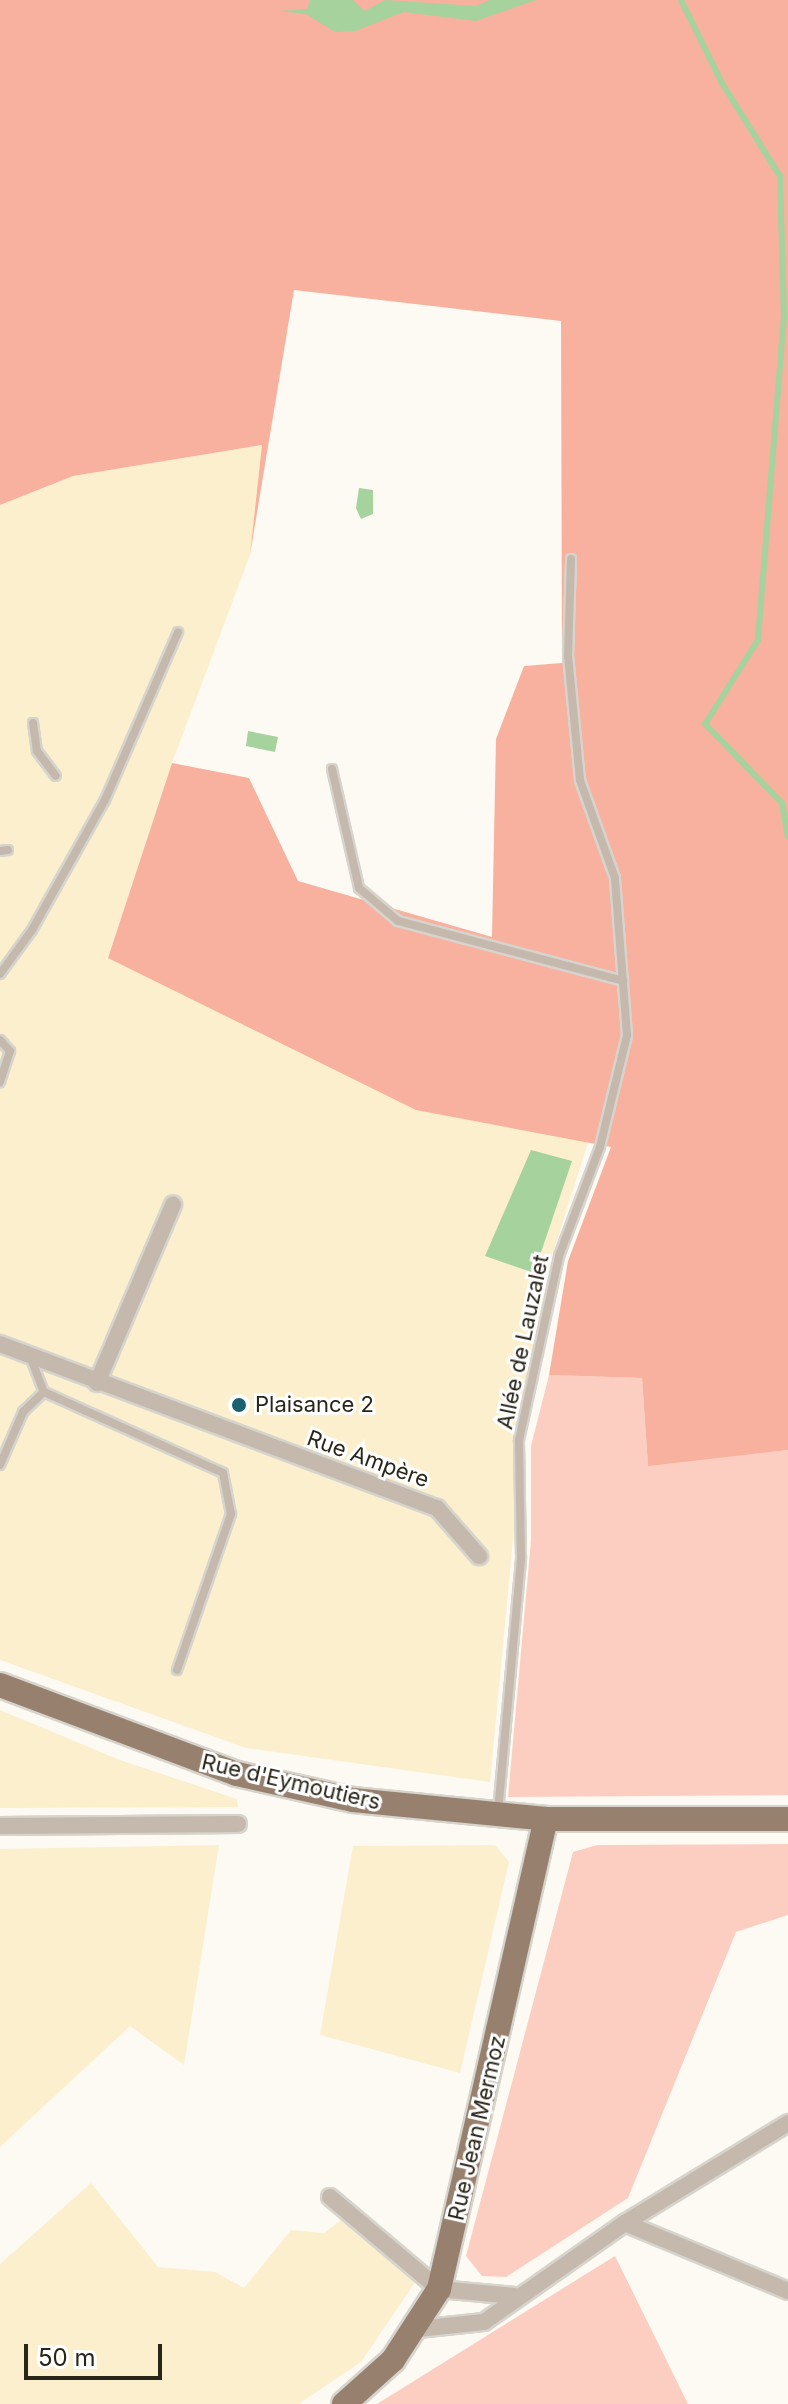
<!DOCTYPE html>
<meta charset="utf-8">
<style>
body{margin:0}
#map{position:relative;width:788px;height:2404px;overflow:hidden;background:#fcfaf3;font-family:Inter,sans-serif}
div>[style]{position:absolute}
.built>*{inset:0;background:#fcefce}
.green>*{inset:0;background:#fccec1}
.forest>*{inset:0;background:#f7b19e}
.water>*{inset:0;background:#a6d29d}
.stream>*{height:6px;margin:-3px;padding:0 3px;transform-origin:3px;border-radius:3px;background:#a6d29d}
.roads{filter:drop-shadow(2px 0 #d6d4cc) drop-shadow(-2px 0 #d6d4cc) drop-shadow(0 2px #d6d4cc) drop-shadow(0 -2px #d6d4cc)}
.lane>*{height:8px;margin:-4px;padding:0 4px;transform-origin:4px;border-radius:4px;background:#c5b8ad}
.street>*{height:16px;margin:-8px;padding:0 8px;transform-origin:8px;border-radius:8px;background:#c5b8ad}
.primary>*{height:24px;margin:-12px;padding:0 12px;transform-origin:12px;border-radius:12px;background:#97806d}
.dots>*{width:22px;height:22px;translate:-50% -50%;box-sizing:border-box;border:4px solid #fff;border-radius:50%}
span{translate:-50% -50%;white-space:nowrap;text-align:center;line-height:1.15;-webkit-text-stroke:6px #fff;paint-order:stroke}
.street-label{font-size:22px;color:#2a2519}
.poi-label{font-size:22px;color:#2a2519}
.left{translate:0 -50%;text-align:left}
.scale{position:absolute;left:24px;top:2344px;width:138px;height:36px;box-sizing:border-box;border:4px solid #2a2519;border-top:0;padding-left:10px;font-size:24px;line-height:28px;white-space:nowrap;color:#2a2519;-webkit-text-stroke:6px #fff;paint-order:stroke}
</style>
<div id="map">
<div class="built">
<i style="clip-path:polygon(263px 445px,250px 555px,172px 763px,108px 958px,591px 1133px,550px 1262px,514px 1446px,515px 1518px,490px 1782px,246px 1748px,0 1660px,0 505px,73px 476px)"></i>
<i style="clip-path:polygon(0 1710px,120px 1760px,237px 1799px,238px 1807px,0 1808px)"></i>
<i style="clip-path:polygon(219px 1845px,184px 2065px,130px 2026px,0 2147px,0 1849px)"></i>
<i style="clip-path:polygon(495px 1845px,509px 1862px,460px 2073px,320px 2035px,353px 1846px)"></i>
<i style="clip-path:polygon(91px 2183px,158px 2267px,215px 2272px,244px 2288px,291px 2230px,324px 2233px,341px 2220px,416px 2281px,361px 2362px,299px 2404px,0 2404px,0 2264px)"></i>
</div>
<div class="green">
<i style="clip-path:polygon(549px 1375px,642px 1378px,648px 1465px,788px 1450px,788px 1795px,508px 1797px,531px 1540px,531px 1446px)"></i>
<i style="clip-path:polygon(788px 1844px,788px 1915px,736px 1932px,628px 2198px,506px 2277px,482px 2276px,466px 2256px,573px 1852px,597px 1845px)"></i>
<i style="clip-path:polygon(615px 2256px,688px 2404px,377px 2404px)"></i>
</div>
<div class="forest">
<i style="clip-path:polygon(0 0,788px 0,788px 1450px,648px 1466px,642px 1378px,549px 1375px,568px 1261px,611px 1147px,416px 1110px,108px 958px,172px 763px,249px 778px,298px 881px,492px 937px,496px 739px,524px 666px,562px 663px,561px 321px,294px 290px,250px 555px,262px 445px,73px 476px,0 505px)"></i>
</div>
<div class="water">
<i style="clip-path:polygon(310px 0,353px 0,365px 11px,385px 0,476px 6px,490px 0,536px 0,476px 21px,404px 12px,355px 31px,335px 32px,306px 14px,279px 11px,307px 9px)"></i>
<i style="clip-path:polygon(359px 488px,373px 490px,373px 514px,361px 519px,356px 508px)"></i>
<i style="clip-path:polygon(248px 731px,278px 737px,275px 752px,246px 746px)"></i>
<i style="clip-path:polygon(531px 1150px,572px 1161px,534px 1273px,485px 1256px)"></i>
</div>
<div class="stream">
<i style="left:681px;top:0;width:93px;rotate:63.7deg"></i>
<i style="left:722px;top:83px;width:110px;rotate:58.1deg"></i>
<i style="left:780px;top:176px;width:140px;rotate:88.4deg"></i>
<i style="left:784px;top:316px;width:325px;rotate:94.6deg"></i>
<i style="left:758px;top:640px;width:99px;rotate:122.2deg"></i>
<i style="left:705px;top:724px;width:110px;rotate:45.7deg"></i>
<i style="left:782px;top:803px;width:34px;rotate:80deg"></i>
</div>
<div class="roads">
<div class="lane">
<i style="left:33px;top:723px;width:28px;rotate:82deg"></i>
<i style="left:37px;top:751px;width:31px;rotate:53deg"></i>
<i style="left:332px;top:769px;width:122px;rotate:77.2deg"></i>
<i style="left:359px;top:888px;width:51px;rotate:40.2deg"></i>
<i style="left:398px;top:921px;width:233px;rotate:14.9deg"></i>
<i style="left:0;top:851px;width:8px;rotate:-7deg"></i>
<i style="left:0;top:974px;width:54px;rotate:-54deg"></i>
<i style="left:32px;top:930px;width:149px;rotate:-60.7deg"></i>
<i style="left:105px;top:800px;width:183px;rotate:-66.5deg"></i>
<i style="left:0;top:1040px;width:15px;rotate:48deg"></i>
<i style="left:10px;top:1051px;width:33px;rotate:108deg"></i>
<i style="left:30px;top:1356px;width:39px;rotate:69deg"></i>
<i style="left:0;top:1465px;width:58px;rotate:-66.5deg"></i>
<i style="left:23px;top:1412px;width:29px;rotate:-44deg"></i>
<i style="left:44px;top:1392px;width:196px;rotate:24.3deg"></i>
<i style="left:223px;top:1473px;width:42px;rotate:79deg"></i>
<i style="left:231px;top:1514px;width:165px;rotate:109.1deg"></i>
<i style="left:498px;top:1812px;width:256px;rotate:-84.8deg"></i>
<i style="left:521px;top:1557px;width:117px;rotate:-91deg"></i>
<i style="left:519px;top:1440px;width:188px;rotate:-77.7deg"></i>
<i style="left:559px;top:1256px;width:116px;rotate:-69.4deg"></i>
<i style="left:600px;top:1147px;width:115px;rotate:-76.4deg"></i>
<i style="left:627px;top:1035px;width:157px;rotate:-94.4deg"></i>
<i style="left:615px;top:878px;width:104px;rotate:-109.7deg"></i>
<i style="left:580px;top:780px;width:125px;rotate:-95.5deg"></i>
<i style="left:568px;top:656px;width:97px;rotate:-88.2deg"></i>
</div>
<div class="street">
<i style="left:0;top:1344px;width:467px;rotate:20.6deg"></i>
<i style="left:437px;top:1508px;width:64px;rotate:48.8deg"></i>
<i style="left:97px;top:1383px;width:194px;rotate:-66.9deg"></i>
<i style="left:0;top:1826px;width:238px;rotate:-0.5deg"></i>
<i style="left:330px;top:2197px;width:143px;rotate:40.2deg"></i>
<i style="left:439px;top:2289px;width:76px;rotate:5.3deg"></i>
<i style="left:625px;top:2223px;width:177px;rotate:22.6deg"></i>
<i style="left:418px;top:2329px;width:66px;rotate:-6.1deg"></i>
<i style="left:484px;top:2322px;width:172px;rotate:-35.1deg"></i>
<i style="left:625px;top:2223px;width:191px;rotate:-31.5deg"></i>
</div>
<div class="primary">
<i style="left:0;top:1685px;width:253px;rotate:20.6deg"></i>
<i style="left:237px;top:1774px;width:119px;rotate:12.6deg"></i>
<i style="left:353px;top:1800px;width:194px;rotate:5.6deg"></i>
<i style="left:546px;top:1819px;width:242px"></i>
<i style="left:344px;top:2404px;width:66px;rotate:-41.9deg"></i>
<i style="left:393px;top:2360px;width:85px;rotate:-57.1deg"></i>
<i style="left:439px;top:2289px;width:482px;rotate:-77.2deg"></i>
</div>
</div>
<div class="dots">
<i style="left:239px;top:1405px;background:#1a6071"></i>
</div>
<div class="street-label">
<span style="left:523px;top:1342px;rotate:-78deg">Allée de Lauzalet</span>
<span style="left:368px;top:1459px;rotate:20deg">Rue Ampère</span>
<span style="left:291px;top:1782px;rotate:13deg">Rue d'Eymoutiers</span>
<span style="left:477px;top:2128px;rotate:-77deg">Rue Jean Mermoz</span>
</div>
<div class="poi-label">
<span class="left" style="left:255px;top:1405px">Plaisance 2</span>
</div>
<div class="scale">50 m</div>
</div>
